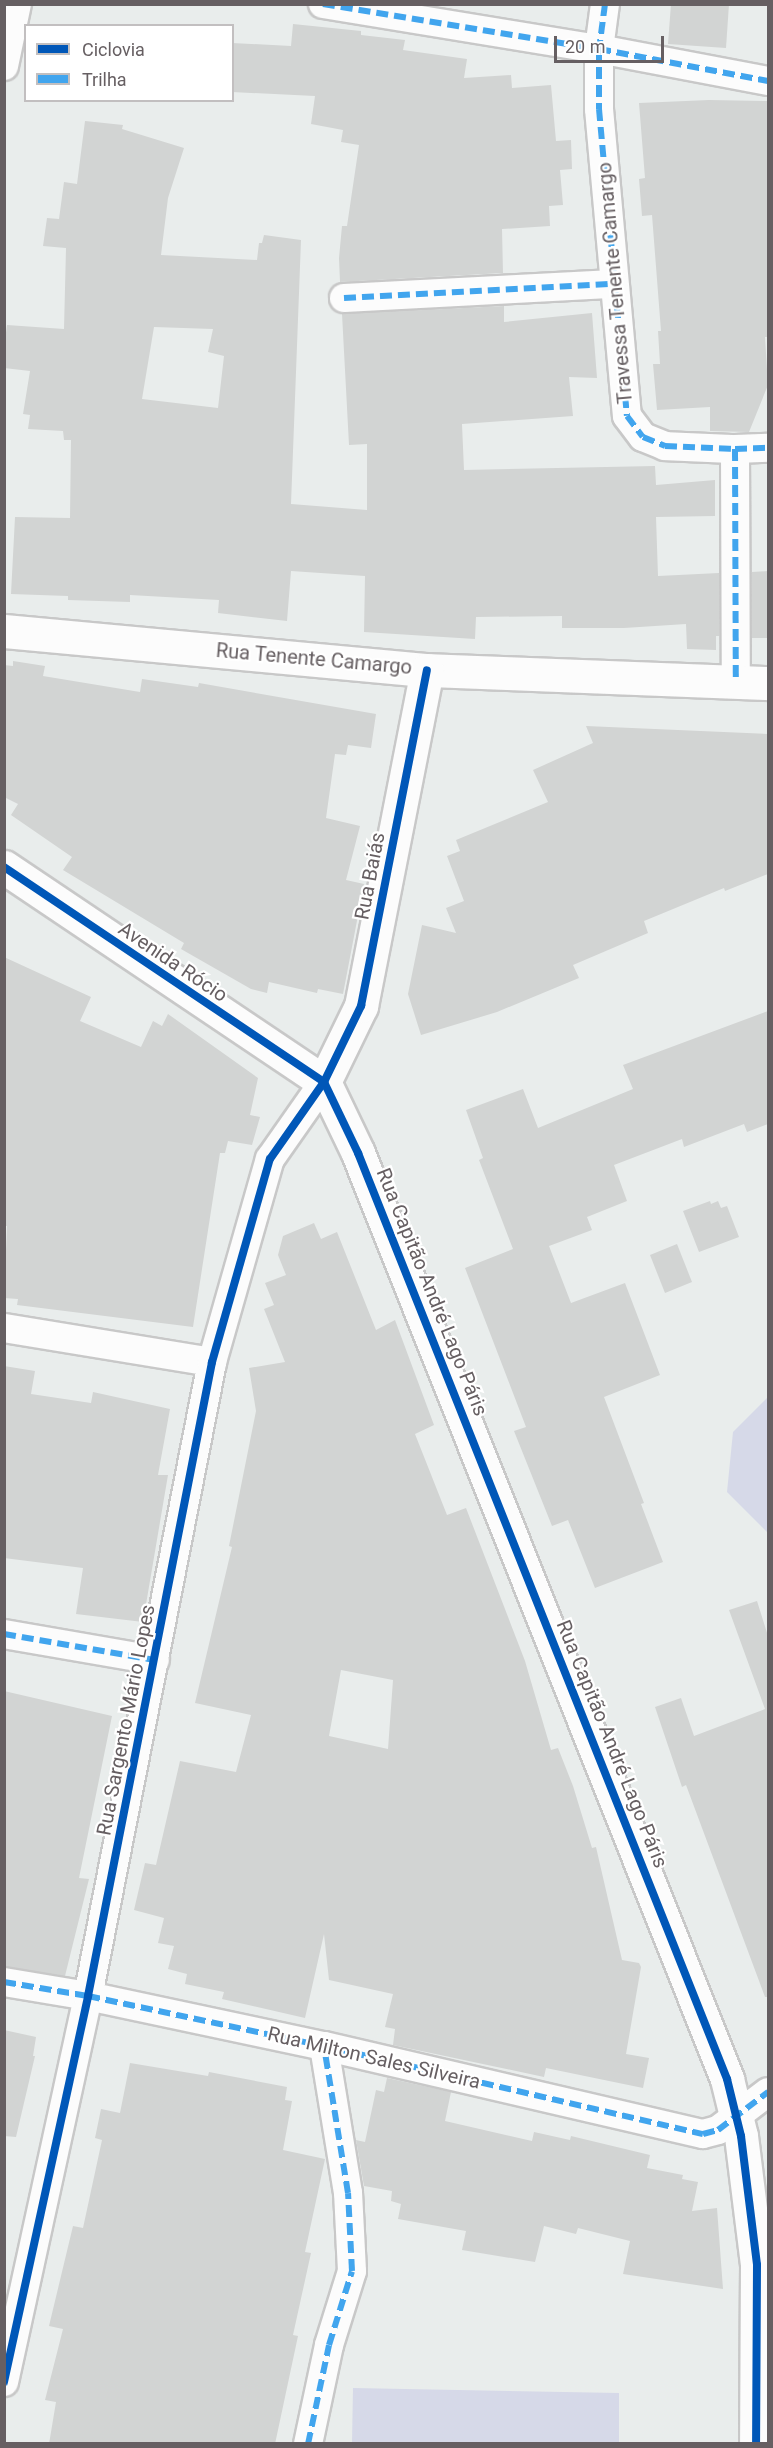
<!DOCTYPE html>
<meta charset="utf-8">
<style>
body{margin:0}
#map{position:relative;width:773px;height:2448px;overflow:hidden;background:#e9edec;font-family:Roboto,sans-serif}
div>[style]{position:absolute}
.green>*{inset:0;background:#d6d9e8}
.building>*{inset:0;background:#d2d4d3}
.roads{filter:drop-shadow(2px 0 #c8c8c8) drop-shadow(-2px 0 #c8c8c8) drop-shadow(0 2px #c8c8c8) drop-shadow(0 -2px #c8c8c8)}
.minor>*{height:28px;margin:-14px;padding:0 14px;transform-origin:14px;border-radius:14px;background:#fcfcfc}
.tertiary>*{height:33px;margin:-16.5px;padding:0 16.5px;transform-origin:16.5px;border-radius:16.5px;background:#fcfcfc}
.quiet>*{height:6px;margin-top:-3px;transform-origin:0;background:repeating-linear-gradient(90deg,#41a5ee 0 12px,transparent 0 18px)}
.cycleway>*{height:8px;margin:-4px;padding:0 4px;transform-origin:4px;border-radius:4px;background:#0057b8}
span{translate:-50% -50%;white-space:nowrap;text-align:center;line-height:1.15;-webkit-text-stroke:4.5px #fff;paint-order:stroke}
.street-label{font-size:20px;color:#665f62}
.frame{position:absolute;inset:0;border:6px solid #665f62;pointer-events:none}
.legend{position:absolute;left:24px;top:24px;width:210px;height:78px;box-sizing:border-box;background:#fff;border:2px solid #c2bfc0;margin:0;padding:8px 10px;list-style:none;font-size:18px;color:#665f62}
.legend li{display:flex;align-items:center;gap:12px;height:30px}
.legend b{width:30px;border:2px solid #c2bfc0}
.scale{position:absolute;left:554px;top:36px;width:110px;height:27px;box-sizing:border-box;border:3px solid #665f62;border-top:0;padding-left:8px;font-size:18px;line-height:21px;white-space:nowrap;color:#665f62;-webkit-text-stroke:4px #fff;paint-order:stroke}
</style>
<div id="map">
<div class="green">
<i style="clip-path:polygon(768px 1397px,768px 1533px,727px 1492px,733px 1432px)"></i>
<i style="clip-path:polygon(353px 2388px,619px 2393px,619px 2443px,352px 2443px)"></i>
</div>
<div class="building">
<i style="clip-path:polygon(671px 4px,729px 4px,726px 48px,668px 44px)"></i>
<i style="clip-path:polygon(293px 24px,361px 31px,361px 35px,405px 40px,403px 50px,467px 59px,464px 78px,511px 75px,512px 88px,551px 85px,556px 141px,571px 140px,572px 169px,560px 170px,563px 205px,549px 206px,550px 226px,502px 229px,503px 273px,340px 282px,339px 258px,342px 226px,347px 226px,359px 145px,341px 142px,343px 130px,311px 124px,315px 96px,232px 92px,232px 43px,291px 46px)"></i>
<i style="clip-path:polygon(709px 100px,768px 101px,768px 337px,765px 337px,768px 385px,749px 432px,710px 431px,710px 407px,657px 410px,653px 364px,660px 364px,658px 331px,661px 331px,652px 215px,642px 216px,639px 179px,645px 178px,639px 103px)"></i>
<i style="clip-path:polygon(evenodd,85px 121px,123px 125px,122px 129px,184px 148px,168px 198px,161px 255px,257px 260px,259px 243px,262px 243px,264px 235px,301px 240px,291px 504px,367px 510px,367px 444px,349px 445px,342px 314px,504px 306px,504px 322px,592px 313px,597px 378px,569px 377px,573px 416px,462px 424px,464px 470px,655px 466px,656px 485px,715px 480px,715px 516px,656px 517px,658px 576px,719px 573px,719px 636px,716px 636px,716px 650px,687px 649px,686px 624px,624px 628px,562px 628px,562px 616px,476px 617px,475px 639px,364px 632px,365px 576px,291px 571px,287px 621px,218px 613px,219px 600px,130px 595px,130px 602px,68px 600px,68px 596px,11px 594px,15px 517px,70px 518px,71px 440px,64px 440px,63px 431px,28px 429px,30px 415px,23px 414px,30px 371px,4px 368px,4px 347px,7px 325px,64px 329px,66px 248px,43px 246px,47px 218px,59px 219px,64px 182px,77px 184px,85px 121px,154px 327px,213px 329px,208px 352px,224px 356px,218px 408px,142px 399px,154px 327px)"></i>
<i style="clip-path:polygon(768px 571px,768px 638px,752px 638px,752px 572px)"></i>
<i style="clip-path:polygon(13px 661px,45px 666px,43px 676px,140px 692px,142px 679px,198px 687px,199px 683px,376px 714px,371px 748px,348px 745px,346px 755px,335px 754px,326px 818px,360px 826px,346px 880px,364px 884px,343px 994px,318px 989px,317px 993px,269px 982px,267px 993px,251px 989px,181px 949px,184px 943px,63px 870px,72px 857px,11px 815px,18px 804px,4px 797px,4px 665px,13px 666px)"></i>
<i style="clip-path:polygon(586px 726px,768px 734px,768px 874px,725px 891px,724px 888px,644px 921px,648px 933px,573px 965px,579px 978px,497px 1012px,421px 1035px,408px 994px,422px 925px,456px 933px,446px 908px,464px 901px,447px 856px,460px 851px,456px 840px,548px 802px,533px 770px,593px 743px)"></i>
<i style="clip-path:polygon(4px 957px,91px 997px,80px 1021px,141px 1047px,153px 1021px,162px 1026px,168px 1014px,258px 1078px,250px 1115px,260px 1117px,252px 1145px,228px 1141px,225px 1153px,220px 1153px,193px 1327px,17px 1305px,18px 1299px,4px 1298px,7px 1226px,4px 1226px)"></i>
<i style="clip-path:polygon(768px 1011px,768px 1124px,747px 1132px,744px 1124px,684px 1147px,682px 1139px,614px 1165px,627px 1201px,587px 1217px,592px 1230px,549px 1246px,571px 1303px,625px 1283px,660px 1375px,604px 1397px,644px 1503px,641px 1504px,663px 1562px,595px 1588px,568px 1520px,552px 1526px,514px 1431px,526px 1427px,465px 1268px,513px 1249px,479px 1160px,483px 1158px,466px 1110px,523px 1089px,538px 1128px,633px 1089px,623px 1065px)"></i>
<i style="clip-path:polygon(710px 1201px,711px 1204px,718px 1201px,721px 1208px,727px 1206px,739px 1237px,699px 1252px,683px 1211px)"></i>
<i style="clip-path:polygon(evenodd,314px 1223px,321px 1239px,337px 1232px,376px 1330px,395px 1320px,434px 1425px,415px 1434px,447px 1515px,466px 1508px,525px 1661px,551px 1750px,558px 1748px,573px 1786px,592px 1848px,596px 1847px,622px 1960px,639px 1963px,641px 1967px,626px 2054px,649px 2058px,643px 2088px,546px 2068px,544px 2077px,393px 2045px,395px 2029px,385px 2027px,393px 1994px,329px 1980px,324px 1934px,305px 2018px,222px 1999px,224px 1992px,185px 1984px,187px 1974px,168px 1969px,174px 1946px,158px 1943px,164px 1918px,134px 1910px,145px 1863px,156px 1865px,180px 1761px,236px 1772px,251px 1715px,195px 1703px,232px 1547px,229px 1546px,256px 1411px,249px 1368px,285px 1362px,264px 1309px,274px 1305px,265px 1283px,286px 1275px,278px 1255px,283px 1236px,314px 1223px,341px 1670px,393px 1680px,388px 1749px,329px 1736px,341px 1670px)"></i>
<i style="clip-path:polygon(677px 1244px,692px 1282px,665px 1293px,650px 1255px)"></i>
<i style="clip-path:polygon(4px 1366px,35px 1371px,31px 1394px,91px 1403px,93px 1392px,170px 1409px,158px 1475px,168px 1475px,143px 1622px,76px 1614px,83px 1568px,4px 1558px)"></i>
<i style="clip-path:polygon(757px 1601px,768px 1636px,768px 1997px,765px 1997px,686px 1785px,682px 1787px,655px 1707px,681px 1698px,694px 1736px,765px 1709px,729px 1610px)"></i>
<i style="clip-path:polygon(4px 1691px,112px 1716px,79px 1878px,89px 1879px,65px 1976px,4px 1966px)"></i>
<i style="clip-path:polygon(4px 2030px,36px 2037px,33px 2056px,35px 2056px,16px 2137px,4px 2136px)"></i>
<i style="clip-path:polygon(130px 2063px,208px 2076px,209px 2072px,287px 2087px,285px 2100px,292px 2101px,283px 2150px,325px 2159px,305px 2252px,311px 2253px,293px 2335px,298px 2336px,275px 2444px,49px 2444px,56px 2402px,45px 2400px,63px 2329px,49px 2326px,73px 2226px,83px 2228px,102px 2140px,95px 2138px,101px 2109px,120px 2113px)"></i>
<i style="clip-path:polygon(387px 2078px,451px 2092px,445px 2121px,532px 2141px,534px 2132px,570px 2140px,571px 2136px,650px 2155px,647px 2168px,683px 2175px,682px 2179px,698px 2182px,692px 2211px,717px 2208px,723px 2289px,623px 2274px,630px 2241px,578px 2228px,576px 2234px,544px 2226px,535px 2262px,462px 2250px,466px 2231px,398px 2219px,401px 2204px,391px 2201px,392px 2191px,364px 2186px,356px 2140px,365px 2142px,376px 2090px,384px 2092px)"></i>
</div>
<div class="roads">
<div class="minor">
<i style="left:323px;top:4px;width:280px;rotate:9.3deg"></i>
<i style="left:599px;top:49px;width:172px;rotate:10.7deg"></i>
<i style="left:605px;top:4px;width:45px;rotate:97.6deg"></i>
<i style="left:599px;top:49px;width:60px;rotate:90deg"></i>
<i style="left:599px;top:109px;width:308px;rotate:84.8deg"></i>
<i style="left:627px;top:416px;width:26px;rotate:53deg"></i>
<i style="left:643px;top:437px;width:24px;rotate:22deg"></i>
<i style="left:665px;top:446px;width:70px;rotate:2.5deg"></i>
<i style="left:735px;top:449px;width:233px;rotate:89.8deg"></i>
<i style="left:4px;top:66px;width:63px;rotate:-78.2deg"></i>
<i style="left:344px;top:298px;width:270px;rotate:-3deg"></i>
<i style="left:735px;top:449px;width:33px;rotate:-2deg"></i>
<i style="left:4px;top:1328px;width:211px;rotate:9.3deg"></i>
<i style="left:4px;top:1634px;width:153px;rotate:9.8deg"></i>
<i style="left:4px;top:1982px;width:85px;rotate:9.5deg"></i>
<i style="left:88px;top:1996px;width:241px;rotate:12deg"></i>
<i style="left:324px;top:2046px;width:389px;rotate:13.1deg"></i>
<i style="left:703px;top:2134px;width:16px;rotate:-15deg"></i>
<i style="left:718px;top:2130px;width:63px;rotate:-37.2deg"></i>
<i style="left:4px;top:2382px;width:395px;rotate:-77.7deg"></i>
<i style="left:88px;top:1996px;width:646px;rotate:-78.93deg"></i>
<i style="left:212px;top:1362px;width:211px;rotate:-74.1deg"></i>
<i style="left:270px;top:1159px;width:94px;rotate:-55deg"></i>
<i style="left:308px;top:2444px;width:101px;rotate:-78deg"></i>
<i style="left:329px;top:2345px;width:77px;rotate:-72.7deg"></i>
<i style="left:352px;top:2271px;width:78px;rotate:-92.9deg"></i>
<i style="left:348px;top:2193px;width:149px;rotate:-99.3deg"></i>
</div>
<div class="tertiary">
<i style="left:4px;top:631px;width:425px;rotate:5.3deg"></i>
<i style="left:427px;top:670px;width:341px;rotate:2.2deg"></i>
<i style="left:4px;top:867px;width:386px;rotate:33.9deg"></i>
<i style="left:324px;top:1082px;width:79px;rotate:64.4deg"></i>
<i style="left:358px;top:1153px;width:997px;rotate:68.27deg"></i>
<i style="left:727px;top:2079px;width:59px;rotate:76.2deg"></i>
<i style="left:741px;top:2136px;width:130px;rotate:82.9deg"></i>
<i style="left:757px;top:2265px;width:179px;rotate:90.3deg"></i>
<i style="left:324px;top:1082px;width:85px;rotate:-64deg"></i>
<i style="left:361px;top:1006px;width:342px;rotate:-78.9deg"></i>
</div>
</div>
<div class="quiet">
<i style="left:323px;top:4px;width:280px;rotate:9.3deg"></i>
<i style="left:599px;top:49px;width:172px;rotate:10.7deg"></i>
<i style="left:605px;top:4px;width:45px;rotate:97.6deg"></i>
<i style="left:599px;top:49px;width:60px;rotate:90deg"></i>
<i style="left:599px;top:109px;width:308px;rotate:84.8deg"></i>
<i style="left:627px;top:416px;width:26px;rotate:53deg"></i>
<i style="left:643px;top:437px;width:24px;rotate:22deg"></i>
<i style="left:665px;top:446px;width:70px;rotate:2.5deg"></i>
<i style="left:735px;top:449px;width:233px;rotate:89.8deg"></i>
<i style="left:344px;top:298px;width:270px;rotate:-3deg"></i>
<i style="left:735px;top:449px;width:33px;rotate:-2deg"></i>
<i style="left:4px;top:1634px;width:153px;rotate:9.8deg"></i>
<i style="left:4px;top:1982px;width:85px;rotate:9.5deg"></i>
<i style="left:88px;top:1996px;width:241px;rotate:12deg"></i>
<i style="left:324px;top:2046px;width:389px;rotate:13.1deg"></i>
<i style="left:703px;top:2134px;width:16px;rotate:-15deg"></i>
<i style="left:718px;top:2130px;width:63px;rotate:-37.2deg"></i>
<i style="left:308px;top:2444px;width:101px;rotate:-78deg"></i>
<i style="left:329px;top:2345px;width:77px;rotate:-72.7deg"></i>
<i style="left:352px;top:2271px;width:78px;rotate:-92.9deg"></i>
<i style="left:348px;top:2193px;width:149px;rotate:-99.3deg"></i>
</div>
<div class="cycleway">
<i style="left:4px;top:867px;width:386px;rotate:33.9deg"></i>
<i style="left:324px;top:1082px;width:79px;rotate:64.4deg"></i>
<i style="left:358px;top:1153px;width:997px;rotate:68.27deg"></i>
<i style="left:727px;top:2079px;width:59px;rotate:76.2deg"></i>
<i style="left:741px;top:2136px;width:130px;rotate:82.9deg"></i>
<i style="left:757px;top:2265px;width:179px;rotate:90.3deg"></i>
<i style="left:4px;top:2382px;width:395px;rotate:-77.7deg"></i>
<i style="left:88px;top:1996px;width:646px;rotate:-78.93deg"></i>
<i style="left:212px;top:1362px;width:211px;rotate:-74.1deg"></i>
<i style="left:270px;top:1159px;width:94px;rotate:-55deg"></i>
<i style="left:324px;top:1082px;width:85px;rotate:-64deg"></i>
<i style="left:361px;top:1006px;width:342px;rotate:-78.9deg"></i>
</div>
<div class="street-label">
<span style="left:615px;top:283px;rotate:-95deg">Travessa Tenente Camargo</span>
<span style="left:314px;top:659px;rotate:5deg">Rua Tenente Camargo</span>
<span style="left:370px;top:876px;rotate:-79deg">Rua Baiás</span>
<span style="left:173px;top:962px;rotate:34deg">Avenida Rócio</span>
<span style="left:432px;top:1292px;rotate:68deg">Rua Capitão André Lago Páris</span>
<span style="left:126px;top:1720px;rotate:-79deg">Rua Sargento Mário Lopes</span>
<span style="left:612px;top:1744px;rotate:68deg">Rua Capitão André Lago Páris</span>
<span style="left:374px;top:2058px;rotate:13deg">Rua Milton Sales Silveira</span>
</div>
<div class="frame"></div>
<ul class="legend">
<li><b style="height:8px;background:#0057b8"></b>Ciclovia</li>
<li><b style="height:8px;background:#41a5ee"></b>Trilha</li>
</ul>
<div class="scale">20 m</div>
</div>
